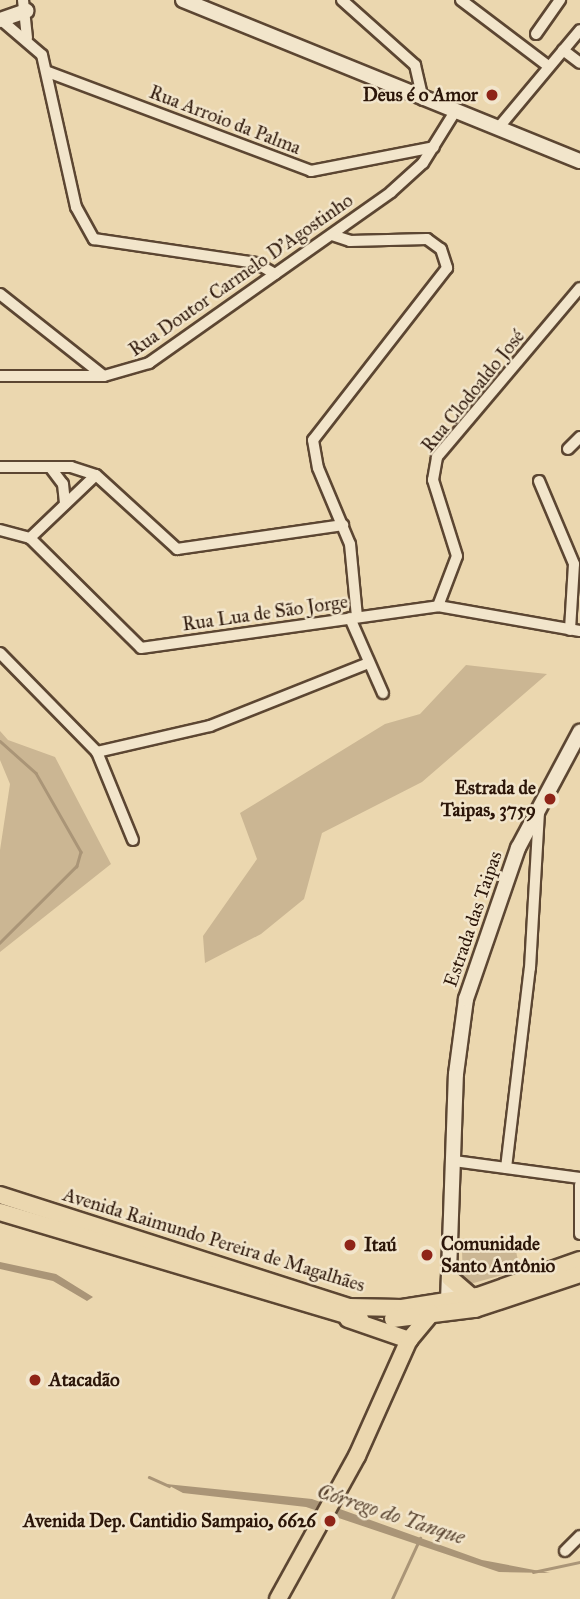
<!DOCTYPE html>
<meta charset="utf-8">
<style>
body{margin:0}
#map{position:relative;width:580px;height:1599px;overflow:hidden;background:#ebd7af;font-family:"IM FELL Great Primer",serif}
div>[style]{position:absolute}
.green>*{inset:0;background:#cbb693}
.water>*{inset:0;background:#aa9577}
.stream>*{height:2.5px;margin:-1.25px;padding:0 1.25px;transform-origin:1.25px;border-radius:1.25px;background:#aa9577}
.roads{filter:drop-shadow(2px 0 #5c4632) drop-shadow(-2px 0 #5c4632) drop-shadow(0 2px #5c4632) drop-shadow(0 -2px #5c4632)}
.street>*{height:10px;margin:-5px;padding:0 5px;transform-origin:5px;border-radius:5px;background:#f2e5cb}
.secondary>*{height:14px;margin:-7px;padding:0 7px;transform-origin:7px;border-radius:7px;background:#f2e5cb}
.primary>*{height:16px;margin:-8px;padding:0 8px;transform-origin:8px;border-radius:8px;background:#ebd7af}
.dots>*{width:19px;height:19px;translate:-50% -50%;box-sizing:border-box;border:4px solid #f2e5cb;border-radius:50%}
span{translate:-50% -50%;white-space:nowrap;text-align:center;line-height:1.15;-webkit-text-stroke:5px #f2e5cb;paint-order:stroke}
.poi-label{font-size:19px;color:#2c1609;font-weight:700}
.right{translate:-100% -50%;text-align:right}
.left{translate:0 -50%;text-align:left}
.street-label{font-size:19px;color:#2c1609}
.water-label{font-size:21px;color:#5e4935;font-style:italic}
</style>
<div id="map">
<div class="green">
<i style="clip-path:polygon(466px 665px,547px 674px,422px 782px,322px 833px,304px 899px,261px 934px,205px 963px,203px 936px,257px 859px,240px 813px,385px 724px,420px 714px)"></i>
<i style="clip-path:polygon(0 731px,8px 740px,55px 757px,111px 864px,0 952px,0 850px,10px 784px,0 760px)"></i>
<i style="clip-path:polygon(462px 1249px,516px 1251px,520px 1270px,463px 1286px)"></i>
</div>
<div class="water">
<i style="clip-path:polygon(0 1262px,56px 1274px,93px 1297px,87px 1301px,53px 1281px,0 1269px)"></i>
<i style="clip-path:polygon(166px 1484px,312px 1499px,482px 1560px,550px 1573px,499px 1572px,306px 1507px,183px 1493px)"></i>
</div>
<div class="stream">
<i style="left:0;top:741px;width:48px;rotate:41.6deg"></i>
<i style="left:36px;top:773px;width:91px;rotate:60.3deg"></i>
<i style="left:81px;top:852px;width:15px;rotate:106deg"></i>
<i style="left:77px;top:866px;width:109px;rotate:135deg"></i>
<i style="left:149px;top:1477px;width:22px;rotate:24deg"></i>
<i style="left:533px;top:1572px;width:48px;rotate:-12deg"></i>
<i style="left:392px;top:1599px;width:67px;rotate:-65.3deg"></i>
</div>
<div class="roads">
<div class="street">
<i style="left:23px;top:0;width:38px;rotate:84deg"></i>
<i style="left:342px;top:0;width:98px;rotate:41.7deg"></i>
<i style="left:415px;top:65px;width:36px;rotate:77deg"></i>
<i style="left:461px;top:0;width:108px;rotate:37.1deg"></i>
<i style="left:0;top:19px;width:55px;rotate:40.6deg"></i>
<i style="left:42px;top:55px;width:156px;rotate:77.4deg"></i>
<i style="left:76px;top:207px;width:37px;rotate:61deg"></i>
<i style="left:94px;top:239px;width:164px;rotate:8.4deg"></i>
<i style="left:256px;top:263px;width:22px;rotate:30deg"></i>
<i style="left:536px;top:34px;width:42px;rotate:-54.8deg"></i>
<i style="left:563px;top:50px;width:21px;rotate:37deg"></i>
<i style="left:48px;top:72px;width:281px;rotate:20.6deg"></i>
<i style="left:311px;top:171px;width:125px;rotate:-11deg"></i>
<i style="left:499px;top:127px;width:126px;rotate:-50.1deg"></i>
<i style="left:332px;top:235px;width:19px;rotate:18deg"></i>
<i style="left:350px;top:241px;width:77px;rotate:-1.5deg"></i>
<i style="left:427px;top:239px;width:17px;rotate:36deg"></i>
<i style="left:441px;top:249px;width:20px;rotate:72deg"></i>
<i style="left:447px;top:268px;width:218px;rotate:127.9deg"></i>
<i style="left:313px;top:440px;width:28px;rotate:80deg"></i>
<i style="left:318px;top:468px;width:82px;rotate:67.2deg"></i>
<i style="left:350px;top:544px;width:73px;rotate:84.5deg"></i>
<i style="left:0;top:294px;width:132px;rotate:38.3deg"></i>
<i style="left:0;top:376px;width:104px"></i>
<i style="left:104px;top:376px;width:47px;rotate:-16.1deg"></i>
<i style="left:149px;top:363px;width:296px;rotate:-35.2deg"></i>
<i style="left:391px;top:192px;width:43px;rotate:-42.2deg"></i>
<i style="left:423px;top:163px;width:62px;rotate:-58.1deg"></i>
<i style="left:568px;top:449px;width:17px;rotate:-45deg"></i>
<i style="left:0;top:467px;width:71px"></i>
<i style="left:71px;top:467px;width:26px;rotate:18deg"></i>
<i style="left:96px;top:475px;width:110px;rotate:42.4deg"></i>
<i style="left:177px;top:549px;width:168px;rotate:-8.2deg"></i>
<i style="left:50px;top:467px;width:21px;rotate:53deg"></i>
<i style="left:63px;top:484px;width:20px;rotate:84deg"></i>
<i style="left:539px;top:481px;width:90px;rotate:67.1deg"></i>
<i style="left:574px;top:564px;width:66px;rotate:93.5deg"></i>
<i style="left:0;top:530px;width:31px;rotate:15deg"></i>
<i style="left:30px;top:538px;width:156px;rotate:44.7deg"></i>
<i style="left:141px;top:648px;width:300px;rotate:-8deg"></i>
<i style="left:438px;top:606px;width:144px;rotate:10deg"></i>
<i style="left:30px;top:538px;width:91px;rotate:-43.7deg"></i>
<i style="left:438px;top:606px;width:53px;rotate:-69.2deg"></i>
<i style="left:457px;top:556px;width:80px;rotate:-107.5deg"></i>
<i style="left:433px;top:480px;width:23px;rotate:-80deg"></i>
<i style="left:437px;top:457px;width:221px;rotate:-49.8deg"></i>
<i style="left:350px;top:618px;width:82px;rotate:66.3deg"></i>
<i style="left:0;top:653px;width:139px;rotate:45.6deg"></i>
<i style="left:97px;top:752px;width:95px;rotate:67.8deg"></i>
<i style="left:97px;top:752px;width:116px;rotate:-13deg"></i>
<i style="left:210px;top:726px;width:168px;rotate:-21.7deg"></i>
<i style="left:454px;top:1161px;width:127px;rotate:7.7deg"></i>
<i style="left:506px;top:1168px;width:201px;rotate:-83.2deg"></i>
<i style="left:530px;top:968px;width:156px;rotate:-86.7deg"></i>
<i style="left:580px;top:1185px;width:49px;rotate:90deg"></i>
<i style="left:565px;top:1551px;width:21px;rotate:-45deg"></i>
</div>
<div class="secondary">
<i style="left:183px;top:0;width:428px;rotate:22.1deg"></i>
<i style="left:0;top:20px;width:28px;rotate:-19deg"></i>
<i style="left:448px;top:1301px;width:227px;rotate:-88deg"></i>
<i style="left:456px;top:1074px;width:76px;rotate:-82.4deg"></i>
<i style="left:466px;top:999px;width:160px;rotate:-71deg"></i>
<i style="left:518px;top:848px;width:132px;rotate:-61.9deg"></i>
</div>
<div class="primary">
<i style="left:0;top:1195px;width:366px;rotate:17.8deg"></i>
<i style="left:348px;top:1307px;width:54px;rotate:1.1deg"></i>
<i style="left:402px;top:1308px;width:77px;rotate:-9deg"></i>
<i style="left:478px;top:1296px;width:108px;rotate:-19.4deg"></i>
<i style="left:0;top:1212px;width:376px;rotate:16.6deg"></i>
<i style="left:450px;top:1278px;width:29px;rotate:41deg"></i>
<i style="left:348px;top:1319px;width:65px;rotate:19deg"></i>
<i style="left:393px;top:1319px;width:83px;rotate:-7deg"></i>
<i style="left:475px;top:1309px;width:111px;rotate:-18.4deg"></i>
<i style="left:278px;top:1599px;width:163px;rotate:-61.1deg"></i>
<i style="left:357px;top:1456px;width:127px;rotate:-65.9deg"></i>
<i style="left:409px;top:1340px;width:35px;rotate:-50deg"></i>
</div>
</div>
<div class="dots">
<i style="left:492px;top:95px;background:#8f2418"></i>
<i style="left:550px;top:799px;background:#8f2418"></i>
<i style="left:350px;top:1245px;background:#8f2418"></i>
<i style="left:427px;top:1255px;background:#8f2418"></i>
<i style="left:35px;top:1380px;background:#8f2418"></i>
<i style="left:330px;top:1521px;background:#8f2418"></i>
</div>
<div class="poi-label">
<span class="right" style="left:478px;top:95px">Deus é o Amor</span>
<span class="right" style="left:536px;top:799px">Estrada de<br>Taipas, 3759</span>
<span class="left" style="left:441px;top:1255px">Comunidade<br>Santo Antônio</span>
<span class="left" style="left:364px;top:1245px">Itaú</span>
<span class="left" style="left:49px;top:1380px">Atacadão</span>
<span class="right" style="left:316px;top:1521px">Avenida Dep. Cantidio Sampaio, 6626</span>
</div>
<div class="street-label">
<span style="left:225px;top:120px;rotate:21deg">Rua Arroio da Palma</span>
<span style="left:241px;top:275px;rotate:-35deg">Rua Doutor Carmelo D'Agostinho</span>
<span style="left:473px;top:391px;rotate:-51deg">Rua Clodoaldo José</span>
<span style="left:265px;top:613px;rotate:-8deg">Rua Lua de São Jorge</span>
<span style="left:473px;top:919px;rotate:-71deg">Estrada das Taipas</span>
<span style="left:214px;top:1240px;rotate:17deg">Avenida Raimundo Pereira de Magalhães</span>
</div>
<div class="water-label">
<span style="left:391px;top:1514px;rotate:18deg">Córrego do Tanque</span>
</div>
</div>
